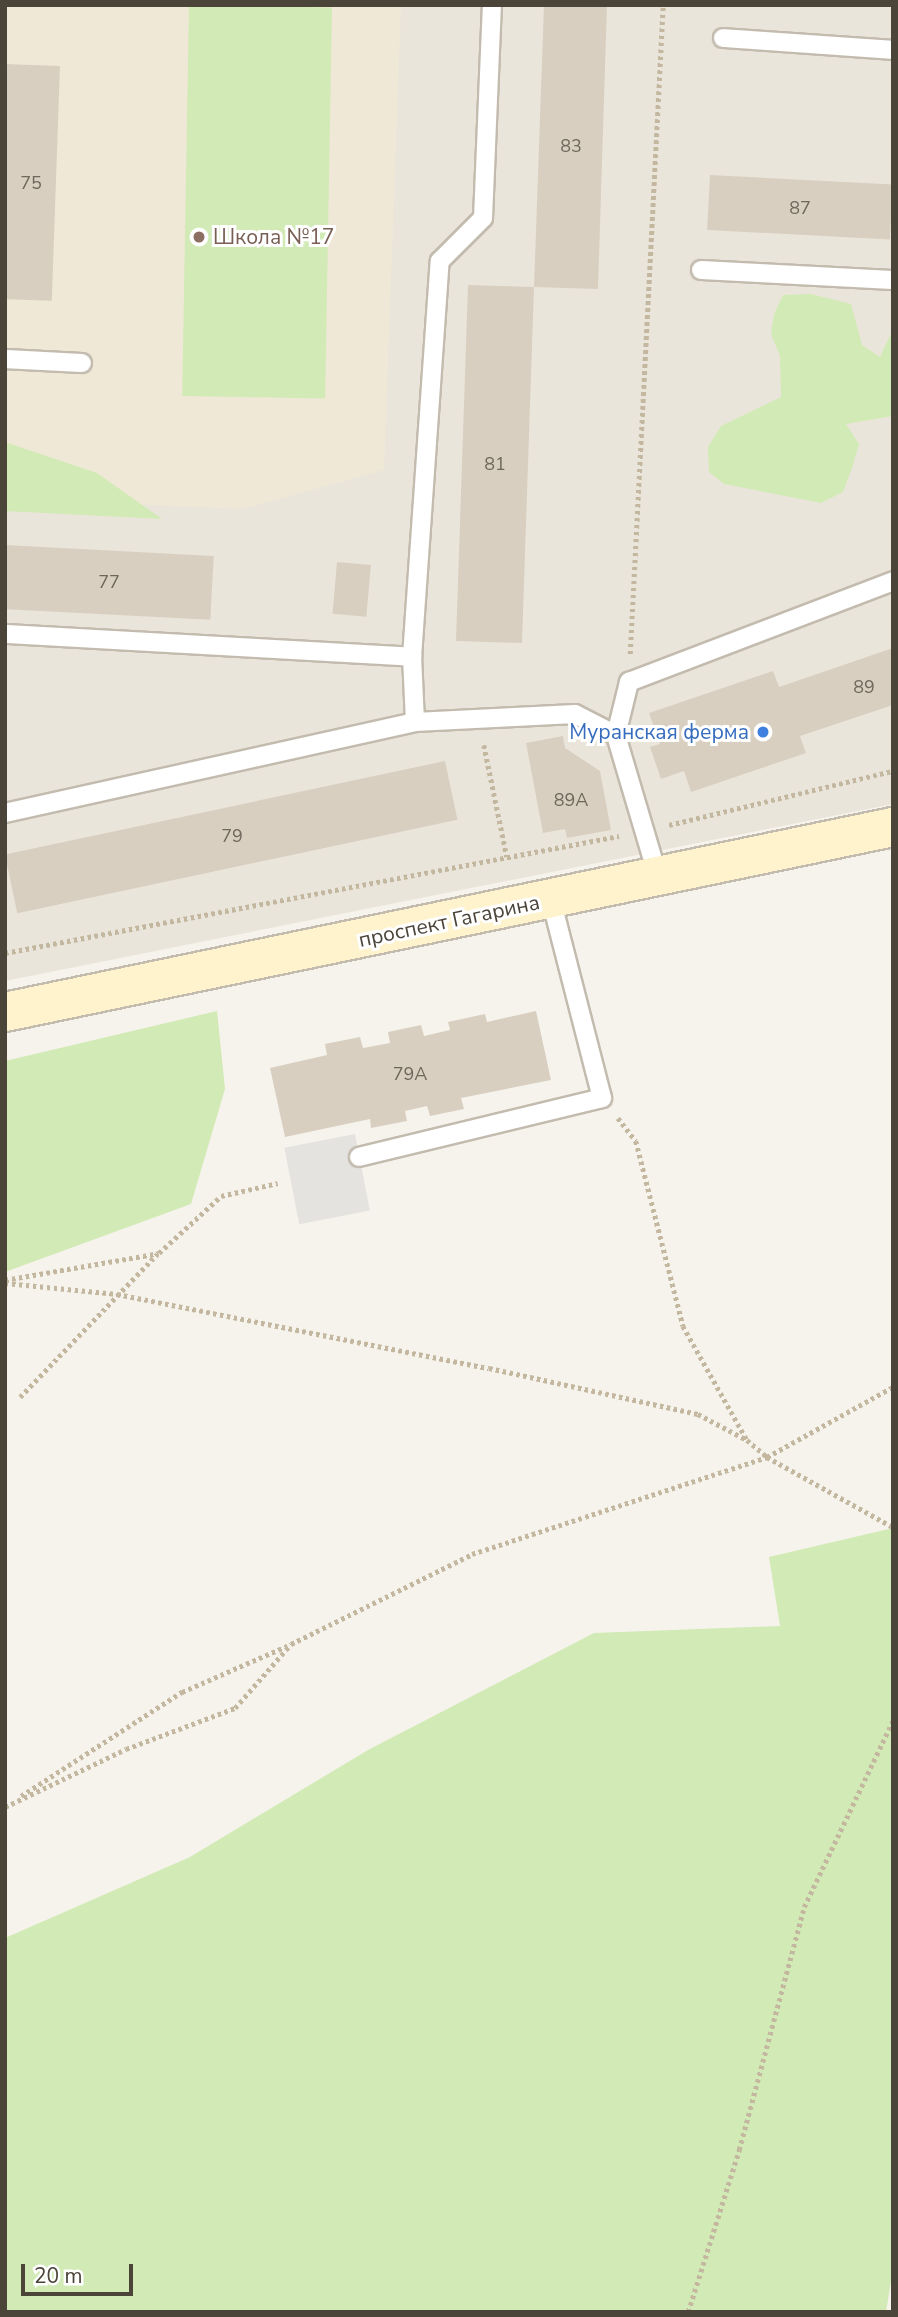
<!DOCTYPE html>
<meta charset="utf-8">
<style>
body{margin:0}
#map{position:relative;width:898px;height:2317px;overflow:hidden;background:#f6f3ec;font-family:"Nunito Sans",sans-serif}
div>[style]{position:absolute}
.residential>*{inset:0;background:#eae5da}
.education>*{inset:0;background:#efe8d6}
.green>*{inset:0;background:#d2eab5;transform-origin:0 0}
.parking>*{inset:0;background:#e5e3e0;transform-origin:0 0}
.building>*{inset:0;background:#d8cfc1;transform-origin:0 0}
.path>*{height:4.5px;margin-top:-2.25px;transform-origin:0;background:repeating-linear-gradient(90deg,#c4b79f 0 3.5px,transparent 0 7px)}
.roads{filter:drop-shadow(2px 0 #c2bbae) drop-shadow(-2px 0 #c2bbae) drop-shadow(0 2px #c2bbae) drop-shadow(0 -2px #c2bbae)}
.lane>*{height:18px;margin:-9px;padding:0 9px;transform-origin:9px;border-radius:9px;background:#fff}
.secondary>*{height:38px;margin:-19px;padding:0 19px;transform-origin:19px;border-radius:19px;background:#fff3cd}
.dots>*{width:19px;height:19px;translate:-50% -50%;box-sizing:border-box;border:4px solid #fff;border-radius:50%}
span{translate:-50% -50%;white-space:nowrap;text-align:center;line-height:1.15;-webkit-text-stroke:6px #fff;paint-order:stroke}
.number-label{font-size:18px;color:#6e675b}
.number-label span{-webkit-text-stroke-width:0}
.education-label{font-size:21px;color:#785e54}
.left{translate:0 -50%;text-align:left}
.shop-label{font-size:21px;color:#366cbe}
.right{translate:-100% -50%;text-align:right}
.street-label{font-size:21px;color:#4b4439}
.frame{position:absolute;inset:0;border:7px solid #4b4439;pointer-events:none}
.scale{position:absolute;left:21px;top:2264px;width:112px;height:32px;box-sizing:border-box;border:4px solid #4b4439;border-top:0;padding-left:9px;font-size:21px;line-height:24px;white-space:nowrap;color:#4b4439;-webkit-text-stroke:5px #fff;paint-order:stroke}
</style>
<div id="map">
<div class="residential">
<div style="clip-path:polygon(5px 5px,893px 5px,893px 804px,5px 981px)"></div>
</div>
<div class="education">
<div style="clip-path:polygon(5px 5px,401px 5px,384px 470px,242px 509px,5px 498px)"></div>
</div>
<div class="green">
<div style="left:189px;top:5px;width:143px;height:391px;rotate:1deg"></div>
<div style="clip-path:polygon(811px 294px,851px 304px,862px 345px,880px 357px,893px 329px,893px 416px,846px 424px,859px 444px,852px 468px,843px 492px,821px 503px,724px 484px,709px 472px,708px 447px,721px 426px,781px 397px,780px 356px,771px 334px,774px 314px,783px 295px)"></div>
<div style="clip-path:polygon(5px 442px,97px 473px,162px 519px,5px 511px)"></div>
<div style="clip-path:polygon(217px 1011px,225px 1089px,191px 1204px,5px 1272px,5px 1061px)"></div>
<div style="clip-path:polygon(893px 1528px,893px 2269px,886px 2312px,5px 2312px,5px 1938px,190px 1857px,368px 1750px,594px 1633px,780px 1626px,769px 1557px)"></div>
</div>
<div class="parking">
<div style="left:355px;top:1134px;width:78px;height:72px;rotate:79deg"></div>
</div>
<div class="building">
<div style="clip-path:polygon(544px 5px,607px 5px,598px 289px,534px 287px,522px 643px,456px 641px,468px 285px,534px 287px)"></div>
<div style="left:5px;top:64px;width:55px;height:235px;rotate:2deg"></div>
<div style="left:710px;top:175px;width:183px;height:55px;rotate:3deg"></div>
<div style="left:5px;top:545px;width:209px;height:64px;rotate:3deg"></div>
<div style="left:337px;top:562px;width:34px;height:52px;rotate:5deg"></div>
<div style="clip-path:polygon(893px 648px,893px 705px,800px 736px,806px 753px,691px 792px,684px 771px,661px 779px,650px 747px,660px 744px,649px 713px,773px 671px,779px 687px)"></div>
<div style="clip-path:polygon(563px 736px,565px 748px,600px 771px,611px 830px,567px 838px,565px 829px,543px 833px,526px 743px)"></div>
<div style="left:445px;top:761px;width:60px;height:450px;rotate:78deg"></div>
<div style="clip-path:polygon(536px 1011px,551px 1080px,461px 1098px,464px 1109px,430px 1116px,427px 1106px,405px 1111px,407px 1121px,371px 1128px,370px 1119px,285px 1137px,270px 1068px,327px 1055px,325px 1044px,360px 1037px,363px 1048px,390px 1043px,388px 1032px,421px 1025px,424px 1036px,450px 1030px,448px 1022px,485px 1014px,487px 1022px)"></div>
</div>
<div class="path">
<div style="left:630px;top:654px;width:650px;rotate:-87.09deg"></div>
<div style="left:484px;top:745px;width:114px;rotate:78.4deg"></div>
<div style="left:669px;top:825px;width:230px;rotate:-13.6deg"></div>
<div style="left:5px;top:953px;width:625px;rotate:-10.79deg"></div>
<div style="left:618px;top:1118px;width:29px;rotate:52deg"></div>
<div style="left:636px;top:1141px;width:191px;rotate:75.7deg"></div>
<div style="left:683px;top:1326px;width:131px;rotate:60.7deg"></div>
<div style="left:747px;top:1440px;width:26px;rotate:40deg"></div>
<div style="left:767px;top:1457px;width:144px;rotate:29.1deg"></div>
<div style="left:5px;top:1280px;width:156px;rotate:-9.9deg"></div>
<div style="left:159px;top:1253px;width:84px;rotate:-42.6deg"></div>
<div style="left:221px;top:1196px;width:58px;rotate:-12.8deg"></div>
<div style="left:5px;top:1283px;width:113px;rotate:5.6deg"></div>
<div style="left:117px;top:1294px;width:379px;rotate:11.3deg"></div>
<div style="left:489px;top:1368px;width:214px;rotate:12.4deg"></div>
<div style="left:698px;top:1414px;width:55px;rotate:28deg"></div>
<div style="left:20px;top:1397px;width:198px;rotate:-46.2deg"></div>
<div style="left:21px;top:1796px;width:192px;rotate:-32.9deg"></div>
<div style="left:182px;top:1692px;width:115px;rotate:-23.7deg"></div>
<div style="left:5px;top:1807px;width:134px;rotate:-25.6deg"></div>
<div style="left:126px;top:1749px;width:116px;rotate:-20.6deg"></div>
<div style="left:235px;top:1708px;width:85px;rotate:-48.8deg"></div>
<div style="left:291px;top:1644px;width:202px;rotate:-26.4deg"></div>
<div style="left:472px;top:1554px;width:311px;rotate:-18.2deg"></div>
<div style="left:767px;top:1457px;width:144px;rotate:-29.1deg"></div>
<div style="left:688px;top:2312px;width:170px;rotate:-72.5deg"></div>
<div style="left:739px;top:2150px;width:252px;rotate:-75deg"></div>
<div style="left:804px;top:1907px;width:207px;rotate:-64.5deg"></div>
</div>
<div class="roads">
<div class="lane">
<div style="left:723px;top:38px;width:170px;rotate:4deg"></div>
<div style="left:701px;top:270px;width:192px;rotate:3deg"></div>
<div style="left:5px;top:359px;width:77px;rotate:3deg"></div>
<div style="left:5px;top:634px;width:408px;rotate:3.2deg"></div>
<div style="left:415px;top:722px;width:65px;rotate:-92.6deg"></div>
<div style="left:412px;top:657px;width:397px;rotate:-86deg"></div>
<div style="left:440px;top:261px;width:61px;rotate:-45deg"></div>
<div style="left:483px;top:218px;width:213px;rotate:-87.6deg"></div>
<div style="left:5px;top:813px;width:420px;rotate:-12.5deg"></div>
<div style="left:415px;top:722px;width:160px;rotate:-2.9deg"></div>
<div style="left:575px;top:714px;width:46px;rotate:27.1deg"></div>
<div style="left:658px;top:877px;width:148px;rotate:-106.5deg"></div>
<div style="left:616px;top:735px;width:55px;rotate:-76.2deg"></div>
<div style="left:629px;top:682px;width:283px;rotate:-20.9deg"></div>
<div style="left:359px;top:1157px;width:250px;rotate:-13.6deg"></div>
<div style="left:602px;top:1098px;width:204px;rotate:-104.4deg"></div>
</div>
<div class="secondary">
<div style="left:5px;top:1012px;width:907px;rotate:-11.77deg"></div>
</div>
</div>
<div class="dots">
<div style="left:199px;top:237px;background:#8d6e63"></div>
<div style="left:763px;top:732px;background:#3f7fe0"></div>
</div>
<div class="number-label">
<span style="left:571px;top:146px">83</span>
<span style="left:31px;top:183px">75</span>
<span style="left:800px;top:208px">87</span>
<span style="left:495px;top:464px">81</span>
<span style="left:109px;top:582px">77</span>
<span style="left:864px;top:687px">89</span>
<span style="left:571px;top:800px">89А</span>
<span style="left:232px;top:836px">79</span>
<span style="left:410px;top:1074px">79А</span>
</div>
<div class="education-label">
<span class="left" style="left:213px;top:237px">Школа №17</span>
</div>
<div class="shop-label">
<span class="right" style="left:749px;top:732px">Муранская ферма</span>
</div>
<div class="street-label">
<span style="left:449px;top:921px;rotate:-12deg">проспект Гагарина</span>
</div>
<div class="frame"></div>
<div class="scale">20 m</div>
</div>
